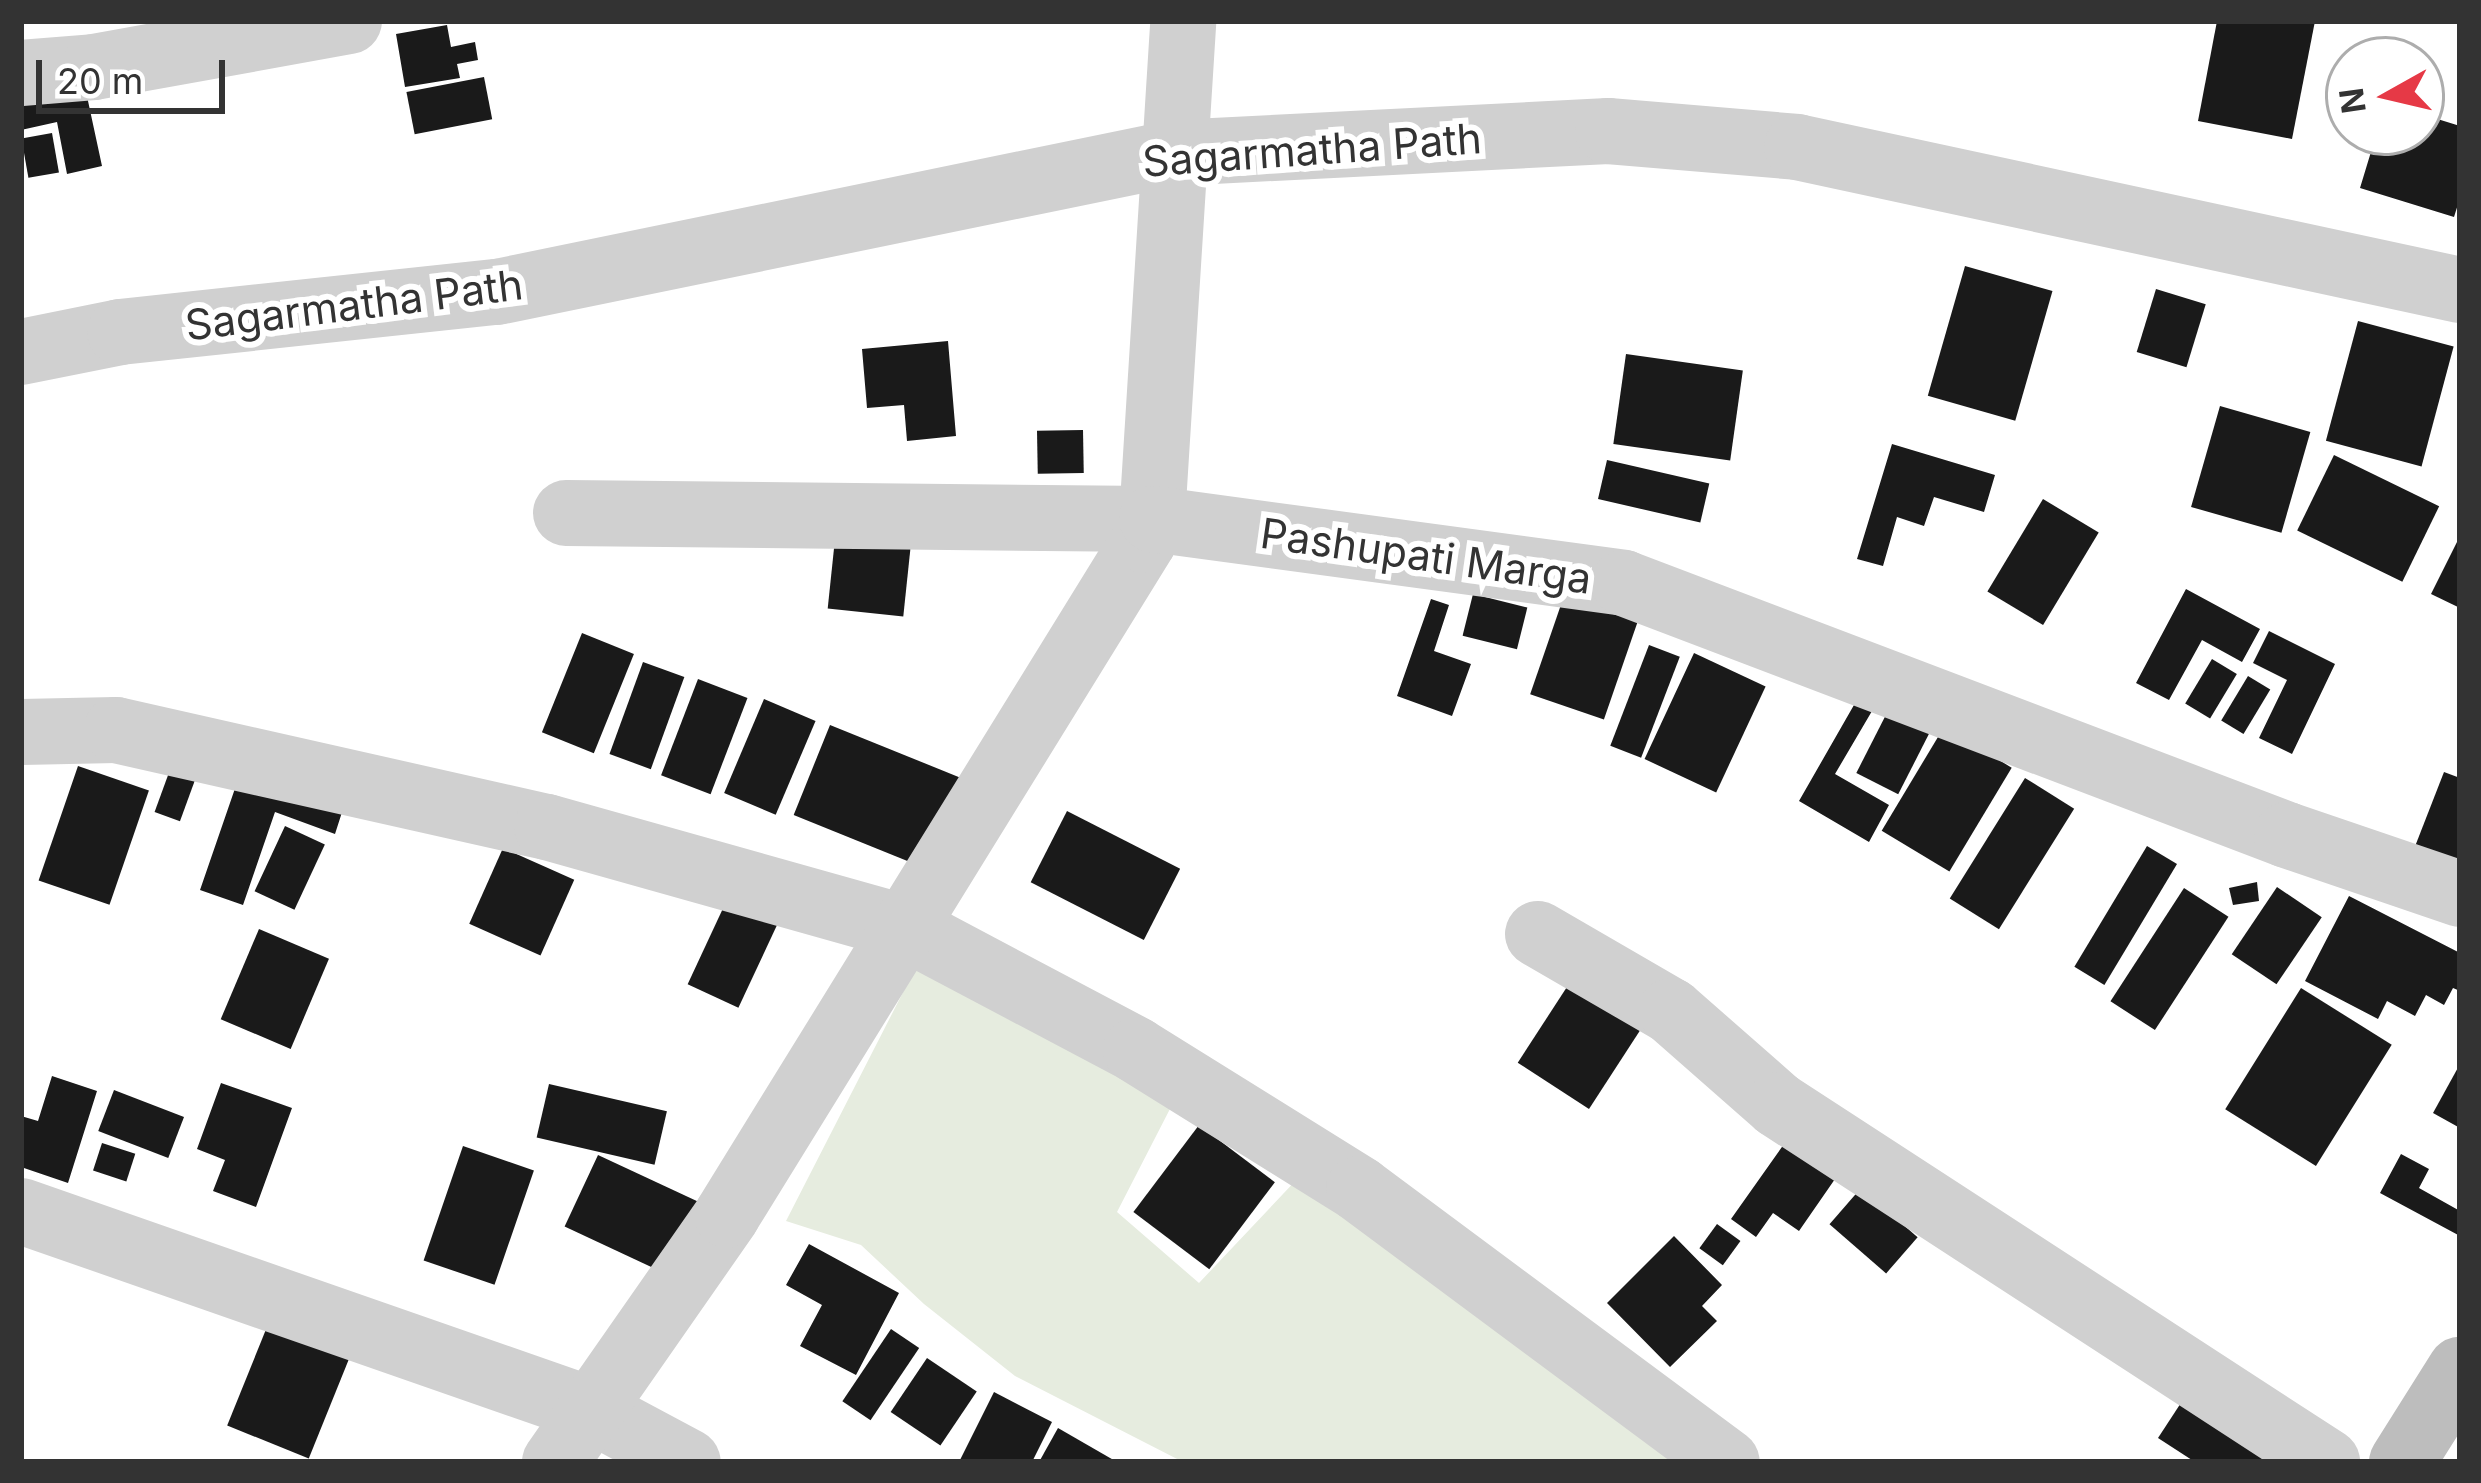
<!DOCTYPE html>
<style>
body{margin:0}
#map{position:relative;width:2481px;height:1483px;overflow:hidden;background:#fff;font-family:Inter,sans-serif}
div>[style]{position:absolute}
.green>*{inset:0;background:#e6ecdf}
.building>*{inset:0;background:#1a1a1a;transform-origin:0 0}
.street>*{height:66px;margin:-33px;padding:0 33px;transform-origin:33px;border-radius:33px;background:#d0d0d0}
.secondary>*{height:66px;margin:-33px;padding:0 33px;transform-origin:33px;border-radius:33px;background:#bdbdbd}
span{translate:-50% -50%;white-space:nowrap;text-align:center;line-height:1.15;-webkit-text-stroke:12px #fff;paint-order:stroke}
.street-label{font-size:42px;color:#333}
.frame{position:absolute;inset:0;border:24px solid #333;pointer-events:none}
.north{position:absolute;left:2325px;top:36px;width:120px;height:120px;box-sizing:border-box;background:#fff;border:3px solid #adadad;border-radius:50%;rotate:262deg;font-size:33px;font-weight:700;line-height:48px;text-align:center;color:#333}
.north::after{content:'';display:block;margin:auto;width:42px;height:54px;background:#e63946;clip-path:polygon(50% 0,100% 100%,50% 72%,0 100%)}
.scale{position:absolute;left:36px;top:60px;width:189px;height:54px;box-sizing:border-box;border:6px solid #333;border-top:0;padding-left:15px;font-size:36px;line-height:42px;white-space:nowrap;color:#333;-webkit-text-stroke:9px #fff;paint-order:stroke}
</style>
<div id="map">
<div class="green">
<div style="clip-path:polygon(918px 963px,1172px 1105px,1117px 1212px,1199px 1283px,1300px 1176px,1682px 1462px,1183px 1462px,1015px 1376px,924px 1304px,861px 1245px,786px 1221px)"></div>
</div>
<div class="building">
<div style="clip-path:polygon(2217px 21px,2315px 21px,2292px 139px,2198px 121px)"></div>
<div style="clip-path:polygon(447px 25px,451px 47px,475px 42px,478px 60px,457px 64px,460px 78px,405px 87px,396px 34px)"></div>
<div style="left:484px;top:77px;width:43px;height:79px;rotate:79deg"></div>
<div style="clip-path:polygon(2421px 81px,2436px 84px,2431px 114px,2421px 112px)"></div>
<div style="clip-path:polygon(85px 87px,102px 166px,67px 174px,57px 122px,21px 130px,21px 101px)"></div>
<div style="clip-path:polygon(2431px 117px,2460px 126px,2460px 198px,2454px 217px,2360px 188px,2377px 132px,2426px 134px)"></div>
<div style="left:52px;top:133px;width:40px;height:31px;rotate:80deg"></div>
<div style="left:1965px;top:266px;width:91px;height:135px;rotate:16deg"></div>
<div style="left:2156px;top:289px;width:52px;height:66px;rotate:17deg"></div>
<div style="left:2358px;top:321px;width:99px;height:124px;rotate:15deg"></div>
<div style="clip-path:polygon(948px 341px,956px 436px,907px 441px,904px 405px,867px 408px,862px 349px)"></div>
<div style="left:1626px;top:354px;width:118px;height:91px;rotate:8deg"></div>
<div style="left:2220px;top:406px;width:94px;height:105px;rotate:16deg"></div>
<div style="left:1083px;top:430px;width:43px;height:46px;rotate:89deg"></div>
<div style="clip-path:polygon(1892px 444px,1995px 475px,1984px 512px,1934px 497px,1924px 526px,1897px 517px,1883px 566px,1857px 559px)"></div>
<div style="left:2334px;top:455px;width:117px;height:84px;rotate:26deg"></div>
<div style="left:1607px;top:460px;width:105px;height:40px;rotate:13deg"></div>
<div style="left:2043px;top:499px;width:65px;height:108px;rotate:31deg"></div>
<div style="left:837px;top:520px;width:76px;height:89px;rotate:6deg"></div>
<div style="clip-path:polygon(2460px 536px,2460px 608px,2431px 594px)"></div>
<div style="clip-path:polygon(2186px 589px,2260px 629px,2242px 662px,2202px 640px,2169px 700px,2136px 683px)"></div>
<div style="left:1565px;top:593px;width:78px;height:107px;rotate:19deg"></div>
<div style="left:1473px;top:594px;width:56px;height:43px;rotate:14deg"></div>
<div style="clip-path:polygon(1431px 599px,1449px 605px,1434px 651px,1471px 664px,1452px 716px,1397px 696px)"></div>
<div style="clip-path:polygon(2269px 631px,2335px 664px,2292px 754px,2259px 738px,2287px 680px,2253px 663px)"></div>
<div style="left:582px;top:633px;width:56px;height:107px;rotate:22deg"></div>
<div style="left:1649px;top:645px;width:33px;height:108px;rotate:21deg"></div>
<div style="left:1694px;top:653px;width:79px;height:117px;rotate:25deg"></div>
<div style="left:2212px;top:659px;width:29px;height:52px;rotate:31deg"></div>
<div style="left:643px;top:662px;width:44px;height:98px;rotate:20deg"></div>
<div style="left:2248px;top:676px;width:26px;height:52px;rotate:31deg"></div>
<div style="left:698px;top:679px;width:53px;height:103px;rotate:21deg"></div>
<div style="clip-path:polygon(1866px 684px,1882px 694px,1835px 774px,1889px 805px,1869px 842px,1799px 801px)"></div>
<div style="left:764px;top:699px;width:56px;height:102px;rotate:23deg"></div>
<div style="left:1894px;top:699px;width:47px;height:83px;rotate:27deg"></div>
<div style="left:830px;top:725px;width:152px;height:97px;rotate:22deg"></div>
<div style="left:1944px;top:727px;width:79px;height:121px;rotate:31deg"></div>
<div style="left:78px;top:766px;width:75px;height:121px;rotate:19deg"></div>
<div style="left:171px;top:767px;width:27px;height:48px;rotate:20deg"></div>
<div style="clip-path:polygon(241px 771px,344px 806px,335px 834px,275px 812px,243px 905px,200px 890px)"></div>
<div style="clip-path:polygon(2444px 772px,2460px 778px,2460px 867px,2414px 849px)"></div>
<div style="left:2025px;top:778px;width:58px;height:142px;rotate:32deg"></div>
<div style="left:1067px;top:811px;width:127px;height:80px;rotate:27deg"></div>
<div style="left:285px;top:826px;width:44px;height:72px;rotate:25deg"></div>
<div style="left:2147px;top:846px;width:35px;height:141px;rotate:31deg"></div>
<div style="left:503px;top:848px;width:78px;height:83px;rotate:24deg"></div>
<div style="clip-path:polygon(2257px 882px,2259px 901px,2233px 905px,2229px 888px)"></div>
<div style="left:2277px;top:887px;width:54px;height:81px;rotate:34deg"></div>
<div style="left:2184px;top:888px;width:53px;height:135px;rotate:33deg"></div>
<div style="left:732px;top:889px;width:56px;height:105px;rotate:25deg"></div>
<div style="clip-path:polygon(2349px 896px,2460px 953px,2460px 991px,2453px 988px,2444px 1005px,2426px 995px,2415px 1016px,2387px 1001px,2378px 1019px,2305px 981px)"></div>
<div style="left:259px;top:929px;width:76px;height:98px;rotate:23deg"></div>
<div style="left:1576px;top:973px;width:85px;height:107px;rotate:33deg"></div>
<div style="left:2301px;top:988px;width:107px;height:143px;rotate:32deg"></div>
<div style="clip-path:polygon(2460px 1064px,2460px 1128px,2433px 1113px)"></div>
<div style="clip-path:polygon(52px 1076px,97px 1091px,68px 1183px,21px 1167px,21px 1116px,38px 1121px)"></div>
<div style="clip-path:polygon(221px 1083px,292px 1108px,256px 1207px,213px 1191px,225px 1160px,197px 1149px)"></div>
<div style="left:549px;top:1084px;width:121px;height:55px;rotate:13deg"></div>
<div style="left:114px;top:1090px;width:75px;height:44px;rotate:21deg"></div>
<div style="left:1199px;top:1125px;width:95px;height:109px;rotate:37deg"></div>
<div style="clip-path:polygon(1794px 1130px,1844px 1166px,1799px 1231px,1773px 1213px,1756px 1237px,1731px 1219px)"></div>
<div style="left:102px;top:1143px;width:35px;height:29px;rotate:18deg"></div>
<div style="left:463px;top:1146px;width:75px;height:121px;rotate:19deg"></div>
<div style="clip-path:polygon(2401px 1154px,2429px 1169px,2419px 1188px,2460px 1211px,2460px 1236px,2380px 1193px)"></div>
<div style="left:598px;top:1155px;width:122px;height:79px;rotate:25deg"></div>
<div style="left:1861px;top:1188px;width:75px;height:48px;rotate:41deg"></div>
<div style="left:1717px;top:1224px;width:29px;height:30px;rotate:36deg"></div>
<div style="clip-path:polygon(1674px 1236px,1722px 1285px,1702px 1306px,1717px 1321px,1670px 1367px,1607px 1303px)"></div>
<div style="clip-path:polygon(809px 1244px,899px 1293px,856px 1375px,800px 1346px,822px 1305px,786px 1285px)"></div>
<div style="left:271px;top:1317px;width:88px;height:117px;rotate:22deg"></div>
<div style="left:891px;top:1329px;width:34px;height:87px;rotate:34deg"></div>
<div style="left:927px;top:1358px;width:60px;height:65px;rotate:34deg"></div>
<div style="clip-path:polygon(2192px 1386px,2279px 1462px,2195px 1462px,2158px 1438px)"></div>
<div style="clip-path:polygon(994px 1392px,1052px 1422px,1032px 1462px,959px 1462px)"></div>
<div style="clip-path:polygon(1058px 1428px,1117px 1462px,1039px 1462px)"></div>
</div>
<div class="street">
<div style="left:21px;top:73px;width:73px;rotate:-4.7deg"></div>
<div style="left:94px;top:67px;width:259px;rotate:-10.2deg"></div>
<div style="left:21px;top:352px;width:101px;rotate:-11.4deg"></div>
<div style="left:120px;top:332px;width:379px;rotate:-6.1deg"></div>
<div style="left:497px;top:292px;width:691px;rotate:-11.6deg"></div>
<div style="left:1174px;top:153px;width:435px;rotate:-2.9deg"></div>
<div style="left:1608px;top:131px;width:190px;rotate:4.8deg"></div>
<div style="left:1797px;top:147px;width:678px;rotate:12.17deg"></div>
<div style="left:566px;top:513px;width:586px;rotate:0.59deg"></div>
<div style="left:1152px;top:519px;width:499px;rotate:-86.4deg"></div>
<div style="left:21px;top:732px;width:95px;rotate:-1.2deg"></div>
<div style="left:116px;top:730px;width:442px;rotate:12.7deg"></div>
<div style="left:547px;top:827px;width:373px;rotate:15.7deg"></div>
<div style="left:906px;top:928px;width:260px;rotate:27.9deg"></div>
<div style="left:1136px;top:1050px;width:263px;rotate:31.9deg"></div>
<div style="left:1359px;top:1189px;width:458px;rotate:36.6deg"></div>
<div style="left:1538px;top:934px;width:154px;rotate:30.1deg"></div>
<div style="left:1671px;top:1011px;width:142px;rotate:41.3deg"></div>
<div style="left:1778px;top:1105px;width:655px;rotate:33.03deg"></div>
<div style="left:21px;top:1211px;width:602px;rotate:19.22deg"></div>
<div style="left:589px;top:1409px;width:112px;rotate:28.2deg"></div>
<div style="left:555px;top:1462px;width:301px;rotate:-55.1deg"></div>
<div style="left:727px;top:1215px;width:793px;rotate:-58.29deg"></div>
<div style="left:1144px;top:540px;width:22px;rotate:-69deg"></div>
<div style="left:1152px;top:519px;width:476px;rotate:7.7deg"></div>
<div style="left:1624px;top:583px;width:709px;rotate:20.81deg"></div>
<div style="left:2287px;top:835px;width:183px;rotate:18.8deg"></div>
</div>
<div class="secondary">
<div style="left:2402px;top:1462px;width:109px;rotate:-57.8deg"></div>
</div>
<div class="street-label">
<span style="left:1312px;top:150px;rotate:-4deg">Sagarmatha Path</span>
<span style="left:354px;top:305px;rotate:-7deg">Sagarmatha Path</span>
<span style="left:1426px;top:556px;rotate:8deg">Pashupati Marga</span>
</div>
<div class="frame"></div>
<div class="north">N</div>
<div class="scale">20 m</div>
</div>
